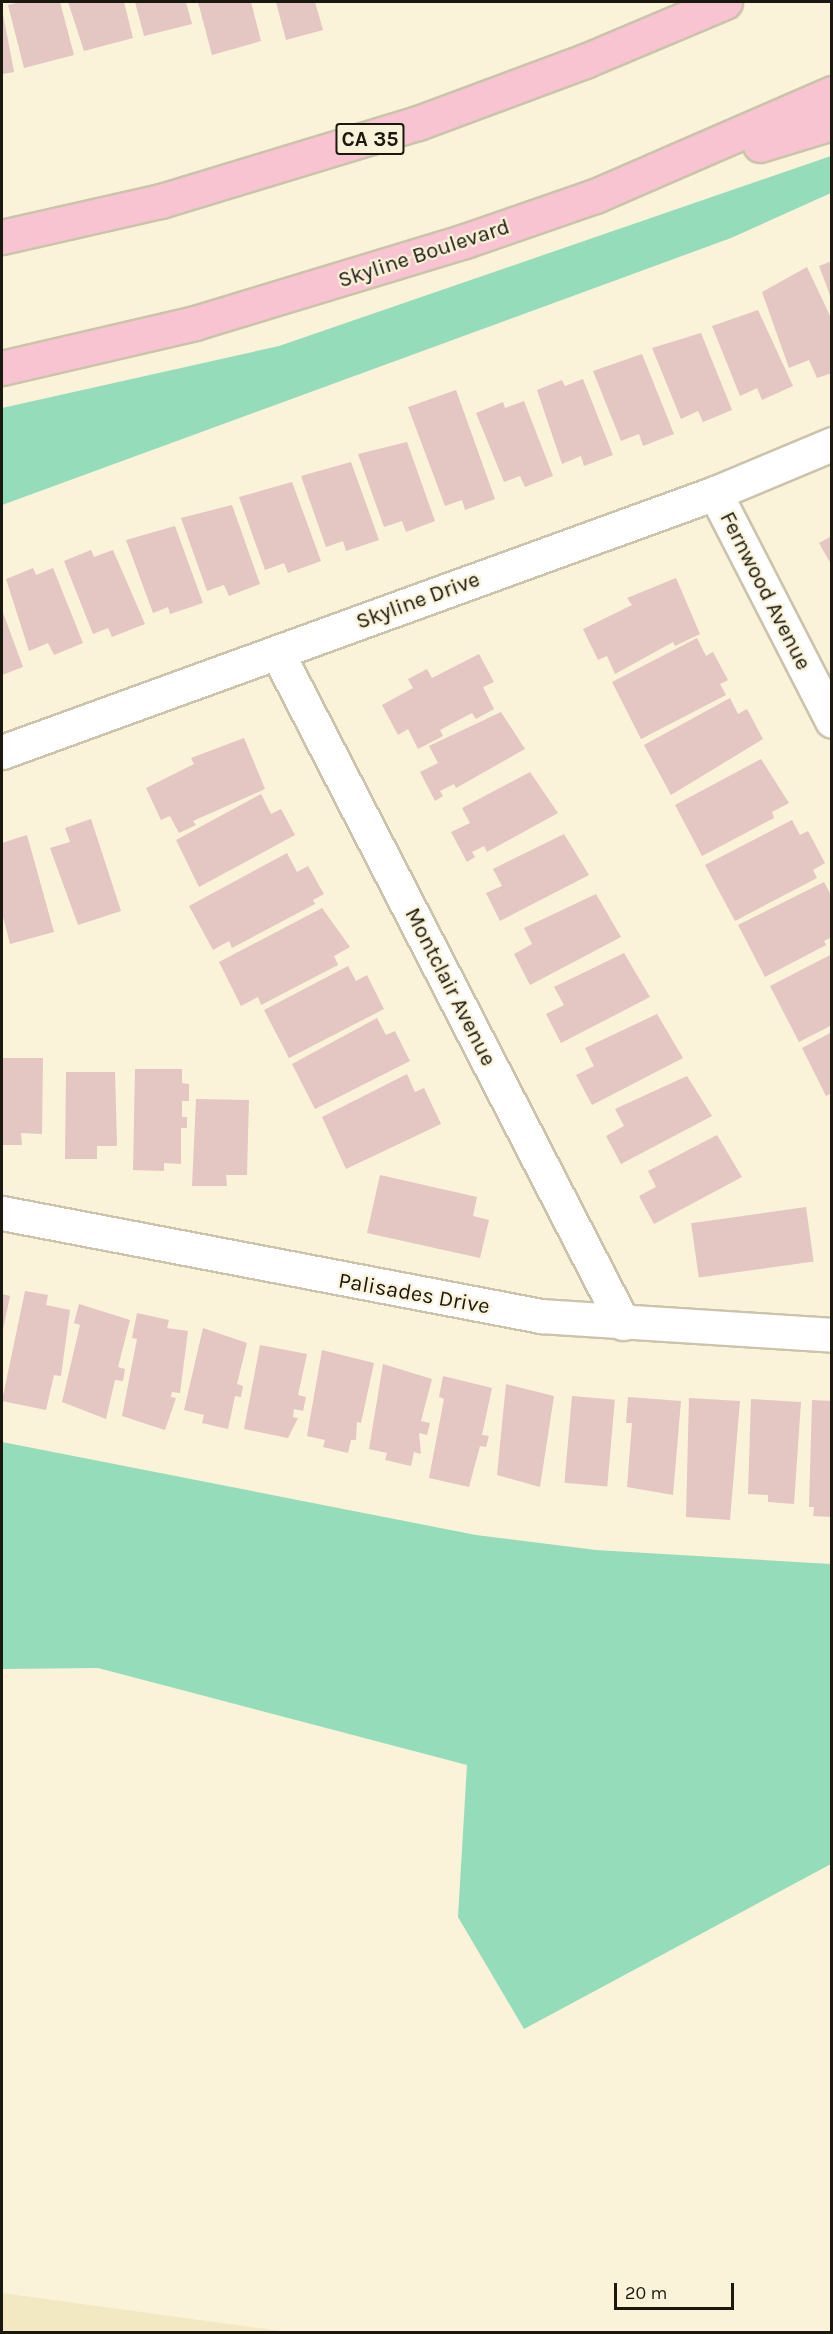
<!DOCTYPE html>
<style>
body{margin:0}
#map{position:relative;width:833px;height:2334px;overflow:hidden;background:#faf2d9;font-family:Karla,sans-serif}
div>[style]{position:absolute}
.green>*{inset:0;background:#95dcba}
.sand>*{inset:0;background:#f2e9c3}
.building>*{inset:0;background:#e4c6c2;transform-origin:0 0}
.roads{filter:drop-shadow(2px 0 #cbc3ab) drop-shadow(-2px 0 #cbc3ab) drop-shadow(0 2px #cbc3ab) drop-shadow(0 -2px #cbc3ab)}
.minor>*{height:33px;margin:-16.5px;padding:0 16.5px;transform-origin:16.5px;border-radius:16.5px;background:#fff}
.primary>*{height:33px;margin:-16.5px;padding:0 16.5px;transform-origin:16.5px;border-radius:16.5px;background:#f8c4d1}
span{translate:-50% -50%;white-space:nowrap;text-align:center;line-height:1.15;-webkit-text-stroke:4.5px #faf2d9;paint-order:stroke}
.shield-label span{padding:2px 4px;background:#faf2d9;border:2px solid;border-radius:4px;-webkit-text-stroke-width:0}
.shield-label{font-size:21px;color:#1a180f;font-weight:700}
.street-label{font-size:22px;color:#1a180f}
.frame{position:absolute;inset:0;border:3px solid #1a180f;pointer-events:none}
.scale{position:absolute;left:614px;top:2283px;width:120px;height:27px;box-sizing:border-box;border:3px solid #1a180f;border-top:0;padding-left:8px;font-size:18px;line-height:21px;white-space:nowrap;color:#1a180f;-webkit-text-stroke:4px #faf2d9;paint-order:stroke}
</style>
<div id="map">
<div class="green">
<div style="clip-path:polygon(831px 156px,831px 193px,731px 238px,2px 505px,2px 408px,279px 346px)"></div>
<div style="clip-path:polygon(2px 1442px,476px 1535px,596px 1550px,831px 1564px,831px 1864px,524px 2029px,458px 1917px,467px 1765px,98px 1668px,2px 1669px)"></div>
</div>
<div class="sand">
<div style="clip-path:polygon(2px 2293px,288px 2332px,2px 2332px)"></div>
</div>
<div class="building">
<div style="clip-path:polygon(21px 2px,60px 2px,74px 55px,24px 68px,8px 5px)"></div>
<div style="clip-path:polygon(68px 2px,124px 2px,133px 38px,84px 51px)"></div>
<div style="clip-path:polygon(135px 2px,186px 2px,192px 24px,144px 36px)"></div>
<div style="clip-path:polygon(198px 2px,251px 2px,261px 41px,212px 55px)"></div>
<div style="clip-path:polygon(276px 2px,315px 2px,323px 30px,286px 40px)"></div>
<div style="clip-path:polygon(3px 14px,14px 72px,2px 74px,2px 15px)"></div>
<div style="clip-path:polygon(832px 261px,832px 298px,831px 298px,819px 266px)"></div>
<div style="clip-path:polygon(807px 267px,832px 320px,832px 373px,817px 378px,809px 360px,789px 368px,762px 292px)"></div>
<div style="clip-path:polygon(758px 310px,793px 386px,762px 400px,757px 388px,740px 396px,712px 326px)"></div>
<div style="clip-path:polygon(701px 333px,732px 410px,703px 422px,698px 411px,681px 419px,652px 348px)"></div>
<div style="clip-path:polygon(642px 354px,674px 434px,643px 446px,639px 434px,621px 441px,593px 371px)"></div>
<div style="clip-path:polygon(583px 379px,613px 455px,584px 466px,581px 456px,562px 464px,537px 390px,562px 380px,565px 386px)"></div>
<div style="clip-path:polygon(456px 390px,495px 499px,465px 510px,462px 500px,445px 506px,408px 407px)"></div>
<div style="clip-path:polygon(524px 401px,553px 476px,525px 487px,520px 476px,504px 482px,476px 413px,503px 402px,505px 408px)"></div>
<div style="clip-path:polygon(407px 442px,435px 521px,406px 532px,402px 521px,384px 527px,358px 454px)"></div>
<div style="clip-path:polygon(351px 462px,379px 540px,346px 551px,343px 541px,326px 547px,301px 476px)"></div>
<div style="clip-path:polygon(292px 482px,321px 561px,288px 573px,284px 563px,265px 570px,239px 497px)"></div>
<div style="clip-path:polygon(232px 505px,260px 584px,229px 596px,224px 585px,207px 591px,181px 518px)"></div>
<div style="clip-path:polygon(175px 526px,203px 603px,170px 614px,168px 607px,153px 613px,126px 540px)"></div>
<div style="clip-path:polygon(832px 536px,832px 566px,819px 543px)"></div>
<div style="clip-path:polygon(91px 550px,94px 557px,113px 550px,145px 624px,112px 637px,108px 628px,93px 634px,64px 561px)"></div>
<div style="clip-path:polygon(33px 568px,36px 575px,53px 568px,83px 643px,54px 655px,48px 643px,29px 651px,6px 579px)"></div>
<div style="clip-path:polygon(676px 578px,700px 634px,675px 646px,673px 642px,615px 674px,607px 656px,598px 660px,583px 629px,632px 605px,627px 598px)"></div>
<div style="clip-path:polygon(2px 610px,23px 667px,2px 675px)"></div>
<div style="clip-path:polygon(697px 638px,706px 656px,713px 652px,728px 680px,720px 684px,726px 695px,641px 739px,612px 682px)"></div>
<div style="clip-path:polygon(479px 654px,494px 682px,483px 687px,494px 709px,476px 719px,472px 713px,440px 730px,443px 736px,418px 749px,408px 729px,398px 735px,382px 705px,413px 688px,408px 679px,427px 669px,432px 678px)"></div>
<div style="clip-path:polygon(730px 698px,738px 714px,747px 709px,763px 739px,671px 795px,644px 745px)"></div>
<div style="clip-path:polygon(501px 712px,525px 749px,456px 788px,454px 784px,440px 791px,443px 796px,435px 801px,420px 772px,438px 763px,429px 746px)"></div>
<div style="clip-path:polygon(244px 738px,265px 789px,193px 821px,196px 825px,179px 833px,170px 816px,161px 820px,146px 788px,194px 764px,191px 758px)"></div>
<div style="clip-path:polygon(761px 759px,789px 803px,772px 812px,774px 818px,702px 856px,675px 805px)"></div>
<div style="clip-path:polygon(530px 772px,558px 813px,487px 852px,484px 846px,472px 852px,475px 857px,467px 862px,451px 832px,470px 823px,462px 808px)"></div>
<div style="clip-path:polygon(261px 794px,271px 814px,281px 809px,295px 835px,199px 887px,176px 840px)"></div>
<div style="clip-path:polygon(91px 819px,121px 911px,78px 925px,50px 848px,70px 842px,65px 828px)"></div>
<div style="clip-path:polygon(792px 820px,800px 835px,808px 831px,825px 863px,813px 870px,817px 878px,735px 921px,705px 865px)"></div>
<div style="clip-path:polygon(564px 834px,589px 875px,500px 921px,486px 893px,502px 886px,493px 869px)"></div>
<div style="clip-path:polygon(27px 835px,54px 932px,10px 944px,2px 913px,2px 843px)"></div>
<div style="clip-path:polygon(287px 853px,297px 872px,308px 866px,324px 894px,313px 900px,315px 904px,232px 948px,229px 941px,213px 950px,189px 906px)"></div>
<div style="clip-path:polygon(824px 882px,832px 897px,832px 937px,824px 941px,826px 945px,765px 977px,738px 925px)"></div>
<div style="clip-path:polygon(596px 894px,621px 937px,530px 985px,514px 954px,532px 944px,524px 928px)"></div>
<div style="clip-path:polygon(322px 908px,350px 947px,334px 956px,338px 965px,261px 1005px,258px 997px,241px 1006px,219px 962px)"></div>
<div style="clip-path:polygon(624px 953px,650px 997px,561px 1043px,546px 1014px,564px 1005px,554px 987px)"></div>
<div style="clip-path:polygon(832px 954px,832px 1025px,799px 1042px,770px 986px)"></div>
<div style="clip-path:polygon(348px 966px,356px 981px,367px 975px,384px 1009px,289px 1058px,264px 1010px)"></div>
<div style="clip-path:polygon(657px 1014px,683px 1058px,592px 1105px,576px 1075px,594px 1066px,585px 1048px)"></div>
<div style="clip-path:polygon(377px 1018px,386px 1035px,395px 1031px,410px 1061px,315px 1109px,292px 1064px)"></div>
<div style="clip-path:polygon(832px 1032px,832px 1093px,826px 1096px,802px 1048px)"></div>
<div style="clip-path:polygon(2px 1058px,43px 1058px,42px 1134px,21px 1133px,22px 1145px,2px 1145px)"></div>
<div style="clip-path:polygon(135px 1069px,182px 1069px,182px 1083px,189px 1084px,189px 1101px,182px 1101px,182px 1117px,187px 1117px,187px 1128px,181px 1128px,181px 1164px,164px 1163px,164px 1171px,133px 1170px)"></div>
<div style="clip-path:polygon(66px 1072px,115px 1072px,117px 1146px,97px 1146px,97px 1159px,65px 1159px)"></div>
<div style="clip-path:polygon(407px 1074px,415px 1092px,424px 1088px,441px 1124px,346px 1169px,322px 1117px)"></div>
<div style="clip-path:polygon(687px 1076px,712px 1116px,621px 1164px,606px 1136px,624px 1126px,615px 1109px)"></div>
<div style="clip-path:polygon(196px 1099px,249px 1100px,247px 1175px,226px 1175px,227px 1186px,192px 1186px)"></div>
<div style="clip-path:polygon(717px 1135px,742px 1177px,654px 1224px,639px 1196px,656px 1187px,648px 1171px)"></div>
<div style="clip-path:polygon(380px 1175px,477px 1197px,473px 1216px,489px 1220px,480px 1258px,367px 1233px)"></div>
<div style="left:806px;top:1207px;width:55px;height:116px;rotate:82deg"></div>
<div style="clip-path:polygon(25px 1291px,48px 1295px,46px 1305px,70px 1310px,61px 1376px,54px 1375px,46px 1410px,2px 1401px)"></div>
<div style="clip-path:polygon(2px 1294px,10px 1296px,3px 1330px,2px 1330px)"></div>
<div style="clip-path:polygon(79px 1304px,130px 1320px,118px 1367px,125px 1369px,123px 1381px,115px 1380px,106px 1419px,62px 1402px,80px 1325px,74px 1323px)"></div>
<div style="clip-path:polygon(137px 1313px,169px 1320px,167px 1328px,188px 1331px,180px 1393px,172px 1392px,171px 1397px,176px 1398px,165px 1430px,122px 1416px,137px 1339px,132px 1338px)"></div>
<div style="clip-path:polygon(203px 1328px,247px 1343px,237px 1384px,243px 1386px,241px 1397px,235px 1396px,228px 1429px,202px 1423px,204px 1415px,184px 1410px)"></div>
<div style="clip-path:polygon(260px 1345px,307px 1354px,298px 1395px,306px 1397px,303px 1411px,294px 1409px,293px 1417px,298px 1418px,288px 1438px,244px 1429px)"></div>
<div style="clip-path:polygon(322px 1350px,374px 1363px,361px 1423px,357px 1422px,356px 1440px,351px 1440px,348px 1453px,323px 1447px,325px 1440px,307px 1436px)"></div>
<div style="clip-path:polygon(383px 1364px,432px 1379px,421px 1421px,430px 1423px,427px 1435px,419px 1433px,421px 1454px,414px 1452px,411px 1466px,385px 1460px,387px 1453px,369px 1449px)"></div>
<div style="clip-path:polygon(443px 1376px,492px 1388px,482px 1435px,489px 1436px,486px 1447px,480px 1446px,469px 1487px,429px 1478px,444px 1399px,439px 1397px)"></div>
<div style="clip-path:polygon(506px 1384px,554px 1396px,540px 1487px,497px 1475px)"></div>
<div style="left:572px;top:1396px;width:43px;height:87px;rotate:5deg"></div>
<div style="clip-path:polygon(628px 1397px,681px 1401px,673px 1495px,627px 1487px,632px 1423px,626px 1423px)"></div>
<div style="clip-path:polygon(689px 1398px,740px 1401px,730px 1520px,686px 1517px)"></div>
<div style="clip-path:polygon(751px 1399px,801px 1402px,794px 1504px,768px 1502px,768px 1495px,748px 1494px)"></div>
<div style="clip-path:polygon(812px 1400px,832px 1401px,832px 1517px,813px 1516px,814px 1507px,809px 1507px)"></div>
</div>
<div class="roads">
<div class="minor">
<div style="left:715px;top:493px;width:256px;rotate:62.8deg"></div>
<div style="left:277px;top:652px;width:755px;rotate:62.72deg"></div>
<div style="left:2px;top:752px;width:759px;rotate:-19.96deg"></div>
<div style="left:715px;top:493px;width:127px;rotate:-22.7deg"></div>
<div style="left:2px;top:1213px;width:549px;rotate:10.82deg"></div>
<div style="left:541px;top:1316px;width:292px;rotate:3.7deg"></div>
</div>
<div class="primary">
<div style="left:760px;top:145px;width:75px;rotate:-17deg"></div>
<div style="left:2px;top:237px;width:163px;rotate:-12.8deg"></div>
<div style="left:161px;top:201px;width:269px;rotate:-16.9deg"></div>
<div style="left:418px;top:123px;width:178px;rotate:-20.4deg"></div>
<div style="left:585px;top:61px;width:152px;rotate:-22.9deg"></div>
<div style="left:2px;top:368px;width:198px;rotate:-13.1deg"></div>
<div style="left:195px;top:323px;width:282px;rotate:-16.9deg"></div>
<div style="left:465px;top:241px;width:138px;rotate:-19.1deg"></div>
<div style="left:595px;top:196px;width:258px;rotate:-23.5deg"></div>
</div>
</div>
<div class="shield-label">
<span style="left:370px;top:139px">CA 35</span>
</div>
<div class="street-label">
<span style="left:424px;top:254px;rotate:-18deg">Skyline Boulevard</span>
<span style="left:765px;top:591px;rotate:63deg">Fernwood Avenue</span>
<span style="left:418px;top:601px;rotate:-20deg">Skyline Drive</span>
<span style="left:450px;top:987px;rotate:63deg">Montclair Avenue</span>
<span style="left:414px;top:1294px;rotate:10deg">Palisades Drive</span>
</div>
<div class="frame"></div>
<div class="scale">20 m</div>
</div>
